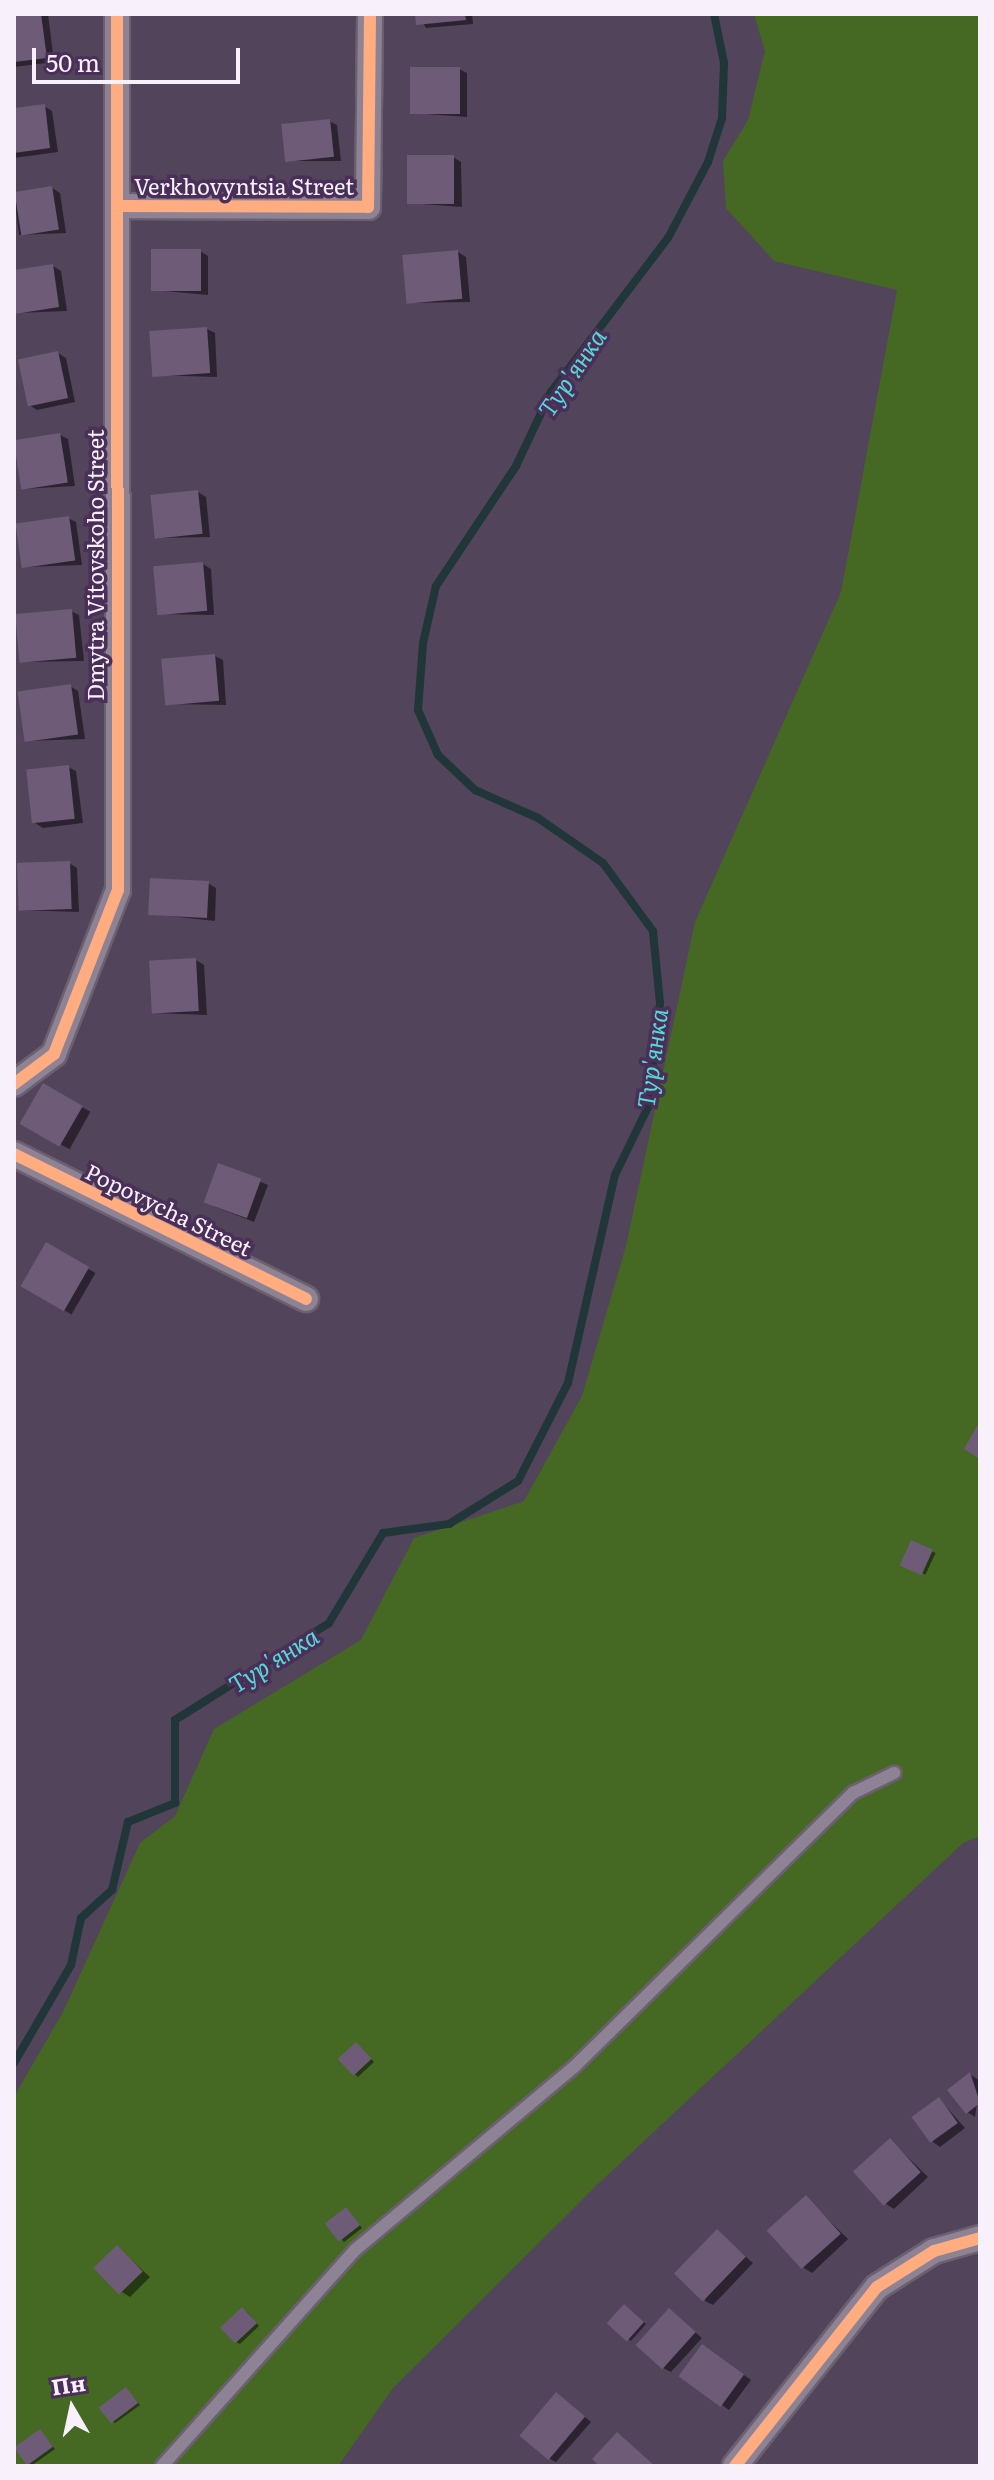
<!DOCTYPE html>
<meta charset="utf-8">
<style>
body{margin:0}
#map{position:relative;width:994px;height:2480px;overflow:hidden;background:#52445a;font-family:Literata,serif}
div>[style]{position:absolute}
.green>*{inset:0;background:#456922}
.shadow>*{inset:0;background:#0007;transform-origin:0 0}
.stream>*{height:8px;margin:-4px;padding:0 4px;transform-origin:4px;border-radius:4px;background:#203638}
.building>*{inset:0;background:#6d5b77;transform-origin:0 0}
.roads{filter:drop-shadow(2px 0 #6b6070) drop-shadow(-2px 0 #6b6070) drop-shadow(0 2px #6b6070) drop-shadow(0 -2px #6b6070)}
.lane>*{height:12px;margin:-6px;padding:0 6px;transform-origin:6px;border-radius:6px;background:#8e8395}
.street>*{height:24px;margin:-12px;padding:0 12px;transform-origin:12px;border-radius:12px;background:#8e8395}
.cycleway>*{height:12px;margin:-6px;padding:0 6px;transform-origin:6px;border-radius:6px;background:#ffac80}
span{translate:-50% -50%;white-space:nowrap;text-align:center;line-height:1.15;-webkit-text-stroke:7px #4a2f58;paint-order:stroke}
.street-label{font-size:22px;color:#f8f1fc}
.water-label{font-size:24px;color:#56dad8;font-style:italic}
.frame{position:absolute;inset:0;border:16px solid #f8f1fc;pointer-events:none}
.north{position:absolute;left:32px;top:2368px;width:80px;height:80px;-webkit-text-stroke:6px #4a2f58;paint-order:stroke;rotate:351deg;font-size:22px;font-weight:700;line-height:32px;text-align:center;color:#f8f1fc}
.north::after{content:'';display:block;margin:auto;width:28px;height:36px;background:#f8f1fc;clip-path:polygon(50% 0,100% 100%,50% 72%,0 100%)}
.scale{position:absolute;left:32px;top:48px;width:208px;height:36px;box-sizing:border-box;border:4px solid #f8f1fc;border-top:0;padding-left:10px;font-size:24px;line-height:28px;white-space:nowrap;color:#f8f1fc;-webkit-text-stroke:6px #4a2f58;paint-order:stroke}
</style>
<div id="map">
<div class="green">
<div style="clip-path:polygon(754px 14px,980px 14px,980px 1836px,963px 1843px,599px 2183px,393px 2388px,338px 2466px,14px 2466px,14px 2097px,64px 2010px,140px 1843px,175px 1816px,214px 1729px,361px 1640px,414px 1538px,524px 1501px,582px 1396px,626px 1246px,695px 922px,841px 592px,897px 290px,774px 261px,726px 208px,723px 161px,748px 120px,765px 51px)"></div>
</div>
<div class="shadow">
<div style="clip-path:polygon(14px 14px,48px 14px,54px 62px,14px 67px)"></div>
<div style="clip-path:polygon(417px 14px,472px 14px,473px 24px,426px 28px)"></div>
<div style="clip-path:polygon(459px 69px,467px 73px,467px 117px,412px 113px)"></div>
<div style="clip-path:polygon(44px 106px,52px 111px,58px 152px,14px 158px,14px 110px)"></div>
<div style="clip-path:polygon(329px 121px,337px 125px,341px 161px,286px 161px)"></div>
<div style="clip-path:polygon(453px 157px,461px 162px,462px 207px,409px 203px)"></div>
<div style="clip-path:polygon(52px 188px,60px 193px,66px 233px,19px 235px,14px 194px)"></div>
<div style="clip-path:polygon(200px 251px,208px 256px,208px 295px,153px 290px)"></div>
<div style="clip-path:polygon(458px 252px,466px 257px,470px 302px,408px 303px)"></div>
<div style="clip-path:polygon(53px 266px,61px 271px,67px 311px,16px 313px,14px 272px)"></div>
<div style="clip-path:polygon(207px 329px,215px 333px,217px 377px,154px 375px)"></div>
<div style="clip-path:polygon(58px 353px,66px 358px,75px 402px,37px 410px,29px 405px)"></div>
<div style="clip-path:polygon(60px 435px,68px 439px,75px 486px,22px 489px)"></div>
<div style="clip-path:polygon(198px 492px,206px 497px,210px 537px,157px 538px)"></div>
<div style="clip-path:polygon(68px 518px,76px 522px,82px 565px,23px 567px)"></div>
<div style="clip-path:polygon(203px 564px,211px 569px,214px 615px,158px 614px)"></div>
<div style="clip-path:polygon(71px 611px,79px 615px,84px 661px,21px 662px)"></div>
<div style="clip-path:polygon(215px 656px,223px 660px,226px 705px,166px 704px)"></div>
<div style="clip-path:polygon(70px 686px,78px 691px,85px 739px,26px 741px)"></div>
<div style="clip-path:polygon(68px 767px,76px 771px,83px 823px,43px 828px,35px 823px)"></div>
<div style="clip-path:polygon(69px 863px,77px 868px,79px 912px,20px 910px)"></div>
<div style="clip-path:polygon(208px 883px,216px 888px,215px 921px,151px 914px)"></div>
<div style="clip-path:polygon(196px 960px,204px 965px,207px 1015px,154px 1013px)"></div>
<div style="left:44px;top:1086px;width:53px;height:43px;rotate:29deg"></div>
<div style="clip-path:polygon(219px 1165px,268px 1185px,254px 1222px,213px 1206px)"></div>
<div style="left:47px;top:1245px;width:56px;height:48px;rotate:30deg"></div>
<div style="left:912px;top:1542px;width:26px;height:24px;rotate:25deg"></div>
<div style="clip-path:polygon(359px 2046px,374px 2062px,358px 2077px,340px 2059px)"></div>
<div style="clip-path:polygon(971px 2075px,980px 2081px,975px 2117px,967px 2112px)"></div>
<div style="clip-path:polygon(939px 2099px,965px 2128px,940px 2147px,933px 2142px)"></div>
<div style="clip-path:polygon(890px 2140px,928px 2177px,894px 2209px,886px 2204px)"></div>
<div style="clip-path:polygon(806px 2198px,848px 2239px,812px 2273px,804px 2268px)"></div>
<div style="clip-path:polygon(349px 2212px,362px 2228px,344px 2242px,328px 2224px)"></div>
<div style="clip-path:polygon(717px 2232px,753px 2263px,713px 2305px,705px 2301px)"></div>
<div style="clip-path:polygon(117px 2247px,150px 2277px,130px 2297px,122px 2292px)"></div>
<div style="clip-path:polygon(628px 2308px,646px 2324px,631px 2341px,609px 2323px)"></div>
<div style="clip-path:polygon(669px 2310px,702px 2338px,671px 2372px,663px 2368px)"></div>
<div style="clip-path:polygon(246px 2311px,259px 2326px,240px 2344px,236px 2342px)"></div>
<div style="clip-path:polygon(710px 2351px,751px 2380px,729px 2410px,681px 2376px)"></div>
<div style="clip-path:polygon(126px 2390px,140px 2405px,115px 2423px,112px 2421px)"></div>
<div style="clip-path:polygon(557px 2394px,591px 2422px,556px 2462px,548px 2458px)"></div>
<div style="clip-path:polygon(40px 2432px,55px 2449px,31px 2466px,29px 2464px)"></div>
</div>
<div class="stream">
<div style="left:14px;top:2063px;width:113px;rotate:-59.8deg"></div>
<div style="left:71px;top:1965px;width:48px;rotate:-78deg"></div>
<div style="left:81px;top:1918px;width:42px;rotate:-42.1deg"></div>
<div style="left:112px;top:1890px;width:70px;rotate:-76.8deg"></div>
<div style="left:128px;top:1822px;width:51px;rotate:-22deg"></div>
<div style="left:175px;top:1803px;width:83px;rotate:-90deg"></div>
<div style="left:175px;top:1720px;width:182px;rotate:-32.2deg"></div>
<div style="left:329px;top:1623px;width:105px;rotate:-59deg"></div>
<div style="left:383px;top:1533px;width:67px;rotate:-7.8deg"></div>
<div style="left:449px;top:1524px;width:81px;rotate:-31.9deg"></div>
<div style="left:518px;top:1481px;width:110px;rotate:-63deg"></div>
<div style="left:568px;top:1383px;width:213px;rotate:-77.3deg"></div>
<div style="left:615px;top:1175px;width:76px;rotate:-64.1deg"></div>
<div style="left:648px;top:1107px;width:105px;rotate:-83.4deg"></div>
<div style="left:660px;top:1003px;width:72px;rotate:-95.6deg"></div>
<div style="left:653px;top:931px;width:84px;rotate:-126.3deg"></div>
<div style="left:603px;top:863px;width:79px;rotate:-145.3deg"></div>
<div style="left:538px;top:818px;width:69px;rotate:-156deg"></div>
<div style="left:475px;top:790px;width:51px;rotate:-136.6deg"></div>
<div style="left:438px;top:755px;width:49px;rotate:-114deg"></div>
<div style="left:418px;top:710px;width:67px;rotate:-85.7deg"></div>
<div style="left:423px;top:643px;width:58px;rotate:-77.2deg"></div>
<div style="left:436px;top:586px;width:144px;rotate:-56.3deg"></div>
<div style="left:516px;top:466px;width:82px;rotate:-64.7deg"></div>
<div style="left:551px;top:392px;width:193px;rotate:-52.8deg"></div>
<div style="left:668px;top:238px;width:86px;rotate:-62.2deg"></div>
<div style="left:708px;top:162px;width:46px;rotate:-72.3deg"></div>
<div style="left:722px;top:118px;width:55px;rotate:-87.9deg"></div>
<div style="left:724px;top:63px;width:50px;rotate:-101.5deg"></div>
</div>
<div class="building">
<div style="clip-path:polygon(14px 14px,41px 14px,47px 58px,14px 62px)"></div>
<div style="clip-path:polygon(415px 14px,465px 14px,466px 20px,416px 25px)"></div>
<div style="left:410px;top:67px;width:50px;height:47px"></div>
<div style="clip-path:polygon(45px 104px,50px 148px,14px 153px,14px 108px)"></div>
<div style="left:330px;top:119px;width:38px;height:49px;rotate:84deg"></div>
<div style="left:454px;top:155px;width:49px;height:47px;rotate:90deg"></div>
<div style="left:52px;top:186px;width:44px;height:38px;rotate:81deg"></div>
<div style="left:151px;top:249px;width:50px;height:42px"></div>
<div style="left:458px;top:250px;width:49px;height:56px;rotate:85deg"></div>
<div style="clip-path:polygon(53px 264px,59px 307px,15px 314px,14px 270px)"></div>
<div style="left:207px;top:327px;width:46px;height:58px;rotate:86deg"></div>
<div style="left:58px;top:351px;width:48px;height:41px;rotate:78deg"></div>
<div style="left:60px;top:433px;width:50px;height:47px;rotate:81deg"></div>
<div style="left:198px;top:490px;width:44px;height:48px;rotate:84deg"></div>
<div style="left:69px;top:516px;width:45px;height:54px;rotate:82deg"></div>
<div style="left:203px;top:562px;width:49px;height:50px;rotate:85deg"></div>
<div style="left:72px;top:609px;width:49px;height:57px;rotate:85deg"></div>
<div style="left:215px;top:654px;width:47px;height:54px;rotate:85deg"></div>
<div style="left:71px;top:684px;width:51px;height:54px;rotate:82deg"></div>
<div style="left:69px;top:765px;width:54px;height:43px;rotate:84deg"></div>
<div style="left:70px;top:861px;width:48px;height:53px;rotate:88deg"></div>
<div style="left:150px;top:878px;width:59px;height:37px;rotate:3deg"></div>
<div style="left:196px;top:958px;width:53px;height:47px;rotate:87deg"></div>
<div style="left:43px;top:1083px;width:46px;height:47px;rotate:30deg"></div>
<div style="left:218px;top:1163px;width:46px;height:42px;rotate:20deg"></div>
<div style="left:46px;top:1242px;width:50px;height:51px;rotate:30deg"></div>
<div style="clip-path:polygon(977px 1426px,980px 1427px,980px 1459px,964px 1449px)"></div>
<div style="left:911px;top:1540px;width:24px;height:28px;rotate:24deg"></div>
<div style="left:356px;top:2042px;width:23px;height:25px;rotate:47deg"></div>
<div style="clip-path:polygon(970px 2072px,980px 2103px,966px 2114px,947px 2090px)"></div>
<div style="left:939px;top:2097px;width:32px;height:34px;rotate:54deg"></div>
<div style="left:890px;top:2138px;width:46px;height:50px;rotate:48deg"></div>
<div style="left:806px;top:2195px;width:52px;height:53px;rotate:48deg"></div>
<div style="left:346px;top:2207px;width:23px;height:27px;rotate:52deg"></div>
<div style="left:717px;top:2229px;width:40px;height:62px;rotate:44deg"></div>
<div style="left:117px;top:2245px;width:37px;height:33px;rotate:46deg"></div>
<div style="left:624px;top:2304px;width:27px;height:26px;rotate:42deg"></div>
<div style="left:242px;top:2307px;width:22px;height:30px;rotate:47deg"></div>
<div style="left:669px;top:2308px;width:36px;height:50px;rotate:42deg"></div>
<div style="left:702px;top:2344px;width:52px;height:40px;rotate:36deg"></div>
<div style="left:126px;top:2387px;width:20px;height:34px;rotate:53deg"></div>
<div style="left:556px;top:2392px;width:38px;height:57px;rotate:40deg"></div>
<div style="left:40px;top:2429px;width:22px;height:32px;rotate:54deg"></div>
<div style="clip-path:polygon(617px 2432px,655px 2466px,599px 2466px,592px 2459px)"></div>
</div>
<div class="roads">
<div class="lane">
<div style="left:162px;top:2466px;width:290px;rotate:-48.2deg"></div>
<div style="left:355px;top:2250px;width:287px;rotate:-39.9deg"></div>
<div style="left:575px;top:2066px;width:390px;rotate:-44.5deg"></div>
<div style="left:853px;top:1793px;width:46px;rotate:-26deg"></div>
</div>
<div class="street">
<div style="left:118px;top:206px;width:250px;rotate:0.2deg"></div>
<div style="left:368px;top:207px;width:193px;rotate:-89.4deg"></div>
<div style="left:14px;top:1084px;width:50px;rotate:-36.9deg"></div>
<div style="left:54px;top:1054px;width:176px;rotate:-68.7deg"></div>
<div style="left:118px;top:890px;width:876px;rotate:-90.07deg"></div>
<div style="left:14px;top:1154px;width:326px;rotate:26.4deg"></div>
<div style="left:735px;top:2466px;width:228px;rotate:-51.6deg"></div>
<div style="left:877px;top:2287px;width:67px;rotate:-32.3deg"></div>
<div style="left:934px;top:2251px;width:48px;rotate:-15.8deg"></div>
</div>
</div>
<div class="cycleway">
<div style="left:118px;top:206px;width:250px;rotate:0.2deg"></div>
<div style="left:368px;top:207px;width:193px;rotate:-89.4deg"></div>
<div style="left:14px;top:1084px;width:50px;rotate:-36.9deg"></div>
<div style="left:54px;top:1054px;width:176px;rotate:-68.7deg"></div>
<div style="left:118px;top:890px;width:876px;rotate:-90.07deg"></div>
<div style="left:14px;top:1154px;width:326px;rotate:26.4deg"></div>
<div style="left:735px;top:2466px;width:228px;rotate:-51.6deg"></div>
<div style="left:877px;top:2287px;width:67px;rotate:-32.3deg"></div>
<div style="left:934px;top:2251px;width:48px;rotate:-15.8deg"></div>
</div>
<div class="street-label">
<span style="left:244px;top:186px">Verkhovyntsia Street</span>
<span style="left:95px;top:565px;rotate:-90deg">Dmytra Vitovskoho Street</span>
<span style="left:169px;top:1209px;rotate:26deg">Popovycha Street</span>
</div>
<div class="water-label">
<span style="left:571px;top:372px;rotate:-56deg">Тур'янка</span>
<span style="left:651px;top:1058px;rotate:-82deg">Тур'янка</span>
<span style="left:273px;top:1659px;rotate:-32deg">Тур'янка</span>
</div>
<div class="frame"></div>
<div class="north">Пн</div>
<div class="scale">50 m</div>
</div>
